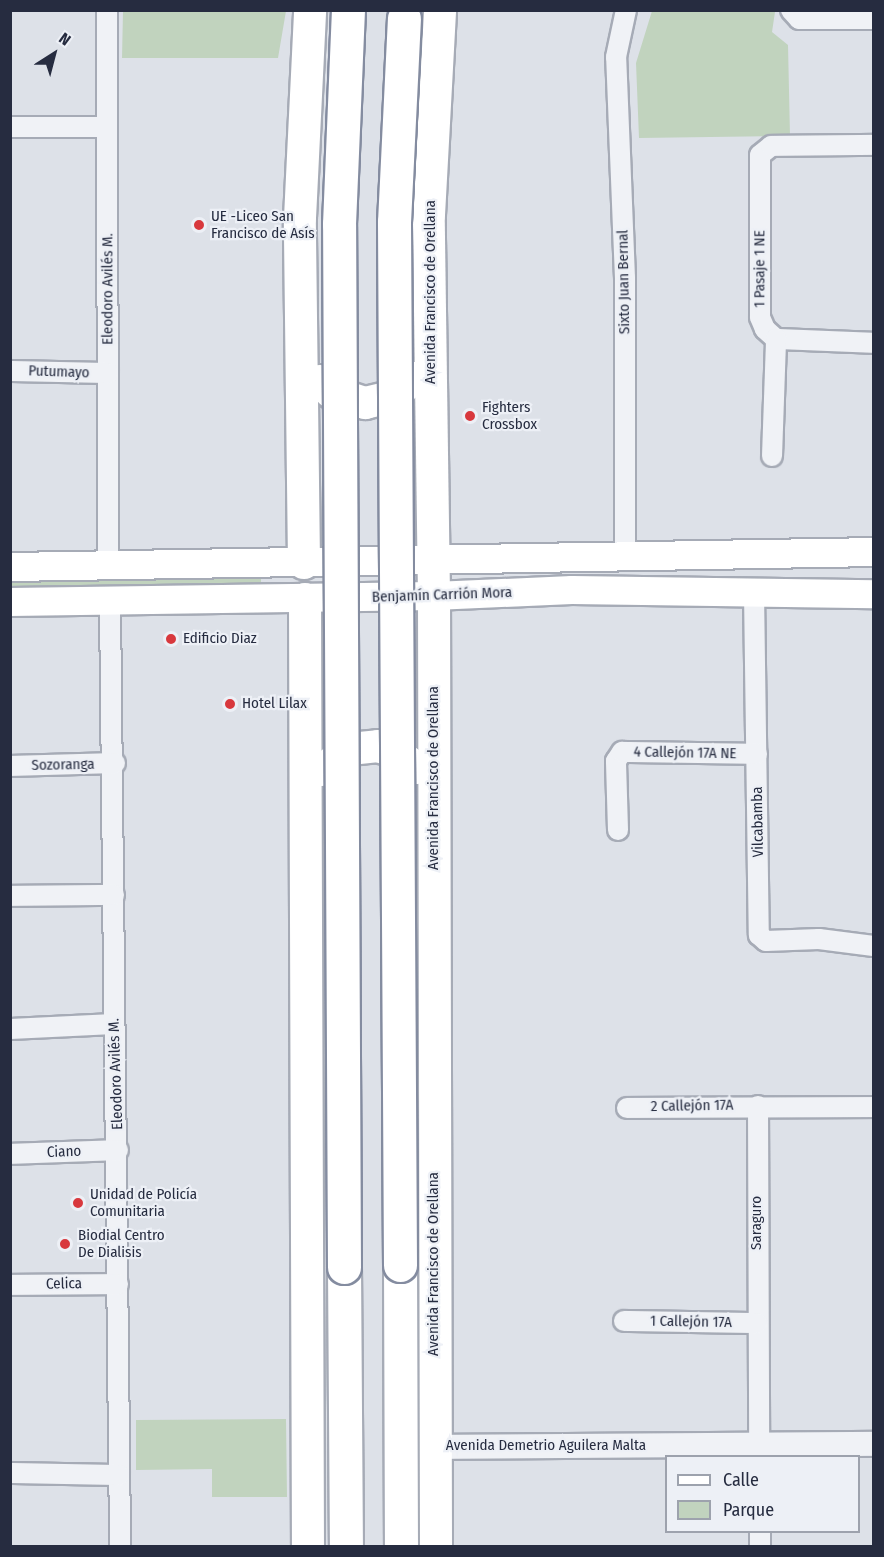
<!DOCTYPE html>
<meta charset="utf-8">
<style>
body{margin:0}
#map{position:relative;width:884px;height:1557px;overflow:hidden;background:#dde1e8;font-family:"Fira Sans Condensed",sans-serif}
div>[style]{position:absolute}
.green>*{inset:0;background:#c1d3be;transform-origin:0 0}
.roads{filter:drop-shadow(2px 0 #a6abb6) drop-shadow(-2px 0 #a6abb6) drop-shadow(0 2px #a6abb6) drop-shadow(0 -2px #a6abb6)}
.minor>*{height:20px;margin:-10px;padding:0 10px;transform-origin:10px;border-radius:10px;background:#f0f2f6}
.tertiary>*{height:24px;margin:-12px;padding:0 12px;transform-origin:12px;border-radius:12px;background:#f0f2f6}
.secondary>*{height:28px;margin:-14px;padding:0 14px;transform-origin:14px;border-radius:14px;background:#fff}
.primary>*{height:32px;margin:-16px;padding:0 16px;transform-origin:16px;border-radius:16px;background:#fff}
.trunk>*{height:33px;margin:-16.5px;padding:0 16.5px;transform-origin:16.5px;border-radius:16.5px;background:#fff}
.bridges{filter:drop-shadow(2px 0 #848ca0) drop-shadow(-2px 0 #848ca0) drop-shadow(0 2px #848ca0) drop-shadow(0 -2px #848ca0)}
.trunk-bridge>*{height:33px;margin:-16.5px;padding:0 16.5px;transform-origin:16.5px;border-radius:16.5px;background:#fff}
.dots>*{width:16px;height:16px;translate:-50% -50%;box-sizing:border-box;border:3px solid #edf0f6;border-radius:50%}
span{translate:-50% -50%;white-space:nowrap;text-align:center;line-height:1.15;-webkit-text-stroke:4.5px #edf0f6;paint-order:stroke}
.poi-label{font-size:15px;color:#262c40}
.left{translate:0 -50%;text-align:left}
.street-label{font-size:15px;color:#262c40}
.frame{position:absolute;inset:0;border:12px solid #262c40;pointer-events:none}
.legend{position:absolute;left:665px;top:1455px;width:195px;height:78px;box-sizing:border-box;background:#edf0f6;border:2px solid #9da2ad;margin:0;padding:8px 10px;list-style:none;font-size:18px;color:#262c40}
.legend li{display:flex;align-items:center;gap:12px;height:30px}
.legend b{width:30px;border:2px solid #9da2ad}
.north{position:absolute;left:24px;top:24px;width:60px;height:60px;-webkit-text-stroke:4px #edf0f6;paint-order:stroke;rotate:36deg;font-size:16px;font-weight:700;line-height:24px;text-align:center;color:#262c40}
.north::after{content:'';display:block;margin:auto;width:21px;height:27px;background:#262c40;clip-path:polygon(50% 0,100% 100%,50% 72%,0 100%)}
</style>
<div id="map">
<div class="green">
<div style="clip-path:polygon(123px 11px,123px 10px,286px 11px,278px 58px,122px 58px)"></div>
<div style="clip-path:polygon(652px 11px,775px 12px,772px 32px,788px 45px,790px 136px,639px 138px,636px 63px)"></div>
<div style="left:11px;top:579px;width:250px;height:11px"></div>
<div style="clip-path:polygon(286px 1419px,287px 1497px,212px 1497px,212px 1469px,136px 1470px,136px 1420px)"></div>
</div>
<div class="roads">
<div class="minor">
<div style="left:107px;top:10px;width:557px;rotate:89.9deg"></div>
<div style="left:791px;top:10px;width:12px;rotate:48deg"></div>
<div style="left:799px;top:19px;width:75px"></div>
<div style="left:10px;top:127px;width:97px"></div>
<div style="left:776px;top:339px;width:15px;rotate:-138deg"></div>
<div style="left:765px;top:329px;width:13px;rotate:-113deg"></div>
<div style="left:760px;top:317px;width:162px;rotate:-90deg"></div>
<div style="left:760px;top:155px;width:14px;rotate:-39deg"></div>
<div style="left:771px;top:146px;width:103px;rotate:-0.6deg"></div>
<div style="left:776px;top:339px;width:98px;rotate:2.3deg"></div>
<div style="left:10px;top:371px;width:98px;rotate:1.2deg"></div>
<div style="left:772px;top:456px;width:117px;rotate:-88deg"></div>
<div style="left:625px;top:554px;width:276px;rotate:-90deg"></div>
<div style="left:625px;top:278px;width:221px;rotate:-92.3deg"></div>
<div style="left:616px;top:57px;width:48px;rotate:-78deg"></div>
<div style="left:754px;top:592px;width:343px;rotate:89.2deg"></div>
<div style="left:759px;top:935px;width:9px;rotate:41deg"></div>
<div style="left:766px;top:941px;width:53px;rotate:-2.2deg"></div>
<div style="left:819px;top:939px;width:55px;rotate:7.3deg"></div>
<div style="left:110px;top:602px;width:944px;rotate:89.39deg"></div>
<div style="left:10px;top:766px;width:105px;rotate:-1.6deg"></div>
<div style="left:618px;top:830px;width:69px;rotate:-91.7deg"></div>
<div style="left:616px;top:761px;width:11px;rotate:-56deg"></div>
<div style="left:622px;top:752px;width:135px;rotate:0.8deg"></div>
<div style="left:10px;top:896px;width:104px;rotate:-0.6deg"></div>
<div style="left:10px;top:1029px;width:104px;rotate:-2.8deg"></div>
<div style="left:758px;top:1106px;width:350px;rotate:89.8deg"></div>
<div style="left:627px;top:1108px;width:247px;rotate:-0.2deg"></div>
<div style="left:10px;top:1154px;width:108px;rotate:-2.1deg"></div>
<div style="left:10px;top:1285px;width:108px;rotate:-0.5deg"></div>
<div style="left:624px;top:1321px;width:133px;rotate:0.9deg"></div>
<div style="left:10px;top:1473px;width:109px;rotate:1.1deg"></div>
<div style="left:760px;top:1532px;width:14px;rotate:90deg"></div>
</div>
<div class="tertiary">
<div style="left:435px;top:1447px;width:439px;rotate:-0.4deg"></div>
</div>
<div class="secondary">
<div style="left:10px;top:567px;width:864px;rotate:-0.99deg"></div>
<div style="left:10px;top:602px;width:424px;rotate:-0.8deg"></div>
<div style="left:434px;top:596px;width:138px;rotate:-2.5deg"></div>
<div style="left:572px;top:590px;width:302px;rotate:0.8deg"></div>
</div>
<div class="primary">
<div style="left:320px;top:381px;width:16px;rotate:45deg"></div>
<div style="left:331px;top:392px;width:36px;rotate:18deg"></div>
<div style="left:365px;top:403px;width:28px;rotate:-13deg"></div>
<div style="left:392px;top:397px;width:29px;rotate:-41deg"></div>
<div style="left:304px;top:563px;width:345px;rotate:-90.7deg"></div>
<div style="left:300px;top:218px;width:208px;rotate:-87.2deg"></div>
<div style="left:305px;top:599px;width:947px;rotate:89.82deg"></div>
<div style="left:322px;top:770px;width:35px;rotate:-37deg"></div>
<div style="left:350px;top:749px;width:28px;rotate:-6deg"></div>
<div style="left:378px;top:746px;width:16px;rotate:18deg"></div>
<div style="left:393px;top:751px;width:29px;rotate:36deg"></div>
<div style="left:436px;top:1546px;width:950px;rotate:-90.12deg"></div>
<div style="left:434px;top:596px;width:381px;rotate:-90.8deg"></div>
<div style="left:429px;top:215px;width:205px;rotate:-86.9deg"></div>
</div>
<div class="trunk">
<div style="left:400px;top:1265px;width:281px;rotate:89.8deg"></div>
<div style="left:344px;top:1267px;width:279px;rotate:89.6deg"></div>
</div>
</div>
<div class="bridges">
<div class="trunk-bridge">
<div style="left:400px;top:1265px;width:1043px;rotate:-90.33deg"></div>
<div style="left:394px;top:222px;width:204px;rotate:-87.2deg"></div>
<div style="left:344px;top:1267px;width:1043px;rotate:-90.27deg"></div>
<div style="left:339px;top:224px;width:214px;rotate:-87.6deg"></div>
</div>
</div>
<div class="dots">
<div style="left:199px;top:225px;background:#d8383d"></div>
<div style="left:470px;top:416px;background:#d8383d"></div>
<div style="left:171px;top:639px;background:#d8383d"></div>
<div style="left:230px;top:704px;background:#d8383d"></div>
<div style="left:78px;top:1203px;background:#d8383d"></div>
<div style="left:65px;top:1244px;background:#d8383d"></div>
</div>
<div class="poi-label">
<span class="left" style="left:211px;top:225px">UE -Liceo San<br>Francisco de Asís</span>
<span class="left" style="left:482px;top:416px">Fighters<br>Crossbox</span>
<span class="left" style="left:183px;top:639px">Edificio Diaz</span>
<span class="left" style="left:242px;top:704px">Hotel Lilax</span>
<span class="left" style="left:90px;top:1203px">Unidad de Policía<br>Comunitaria</span>
<span class="left" style="left:78px;top:1244px">Biodial Centro<br>De Dialisis</span>
</div>
<div class="street-label">
<span style="left:760px;top:269px;rotate:-90deg">1 Pasaje 1 NE</span>
<span style="left:624px;top:282px;rotate:-91deg">Sixto Juan Bernal</span>
<span style="left:108px;top:289px;rotate:-90deg">Eleodoro Avilés M.</span>
<span style="left:431px;top:292px;rotate:-90deg">Avenida Francisco de Orellana</span>
<span style="left:59px;top:372px;rotate:2deg">Putumayo</span>
<span style="left:442px;top:595px;rotate:-2deg">Benjamín Carrión Mora</span>
<span style="left:685px;top:753px;rotate:1deg">4 Callejón 17A NE</span>
<span style="left:63px;top:765px;rotate:-1deg">Sozoranga</span>
<span style="left:434px;top:778px;rotate:-90deg">Avenida Francisco de Orellana</span>
<span style="left:758px;top:822px;rotate:-91deg">Vilcabamba</span>
<span style="left:116px;top:1074px;rotate:-92deg">Eleodoro Avilés M.</span>
<span style="left:692px;top:1106px;rotate:-1deg">2 Callejón 17A</span>
<span style="left:64px;top:1152px;rotate:-2deg">Ciano</span>
<span style="left:757px;top:1223px;rotate:-90deg">Saraguro</span>
<span style="left:434px;top:1264px;rotate:-90deg">Avenida Francisco de Orellana</span>
<span style="left:64px;top:1284px;rotate:-1deg">Celica</span>
<span style="left:691px;top:1322px;rotate:1deg">1 Callejón 17A</span>
<span style="left:546px;top:1446px">Avenida Demetrio Aguilera Malta</span>
</div>
<div class="frame"></div>
<ul class="legend">
<li><b style="height:8px;background:#fff"></b>Calle</li>
<li><b style="height:16px;background:#c1d3be"></b>Parque</li>
</ul>
<div class="north">N</div>
</div>
